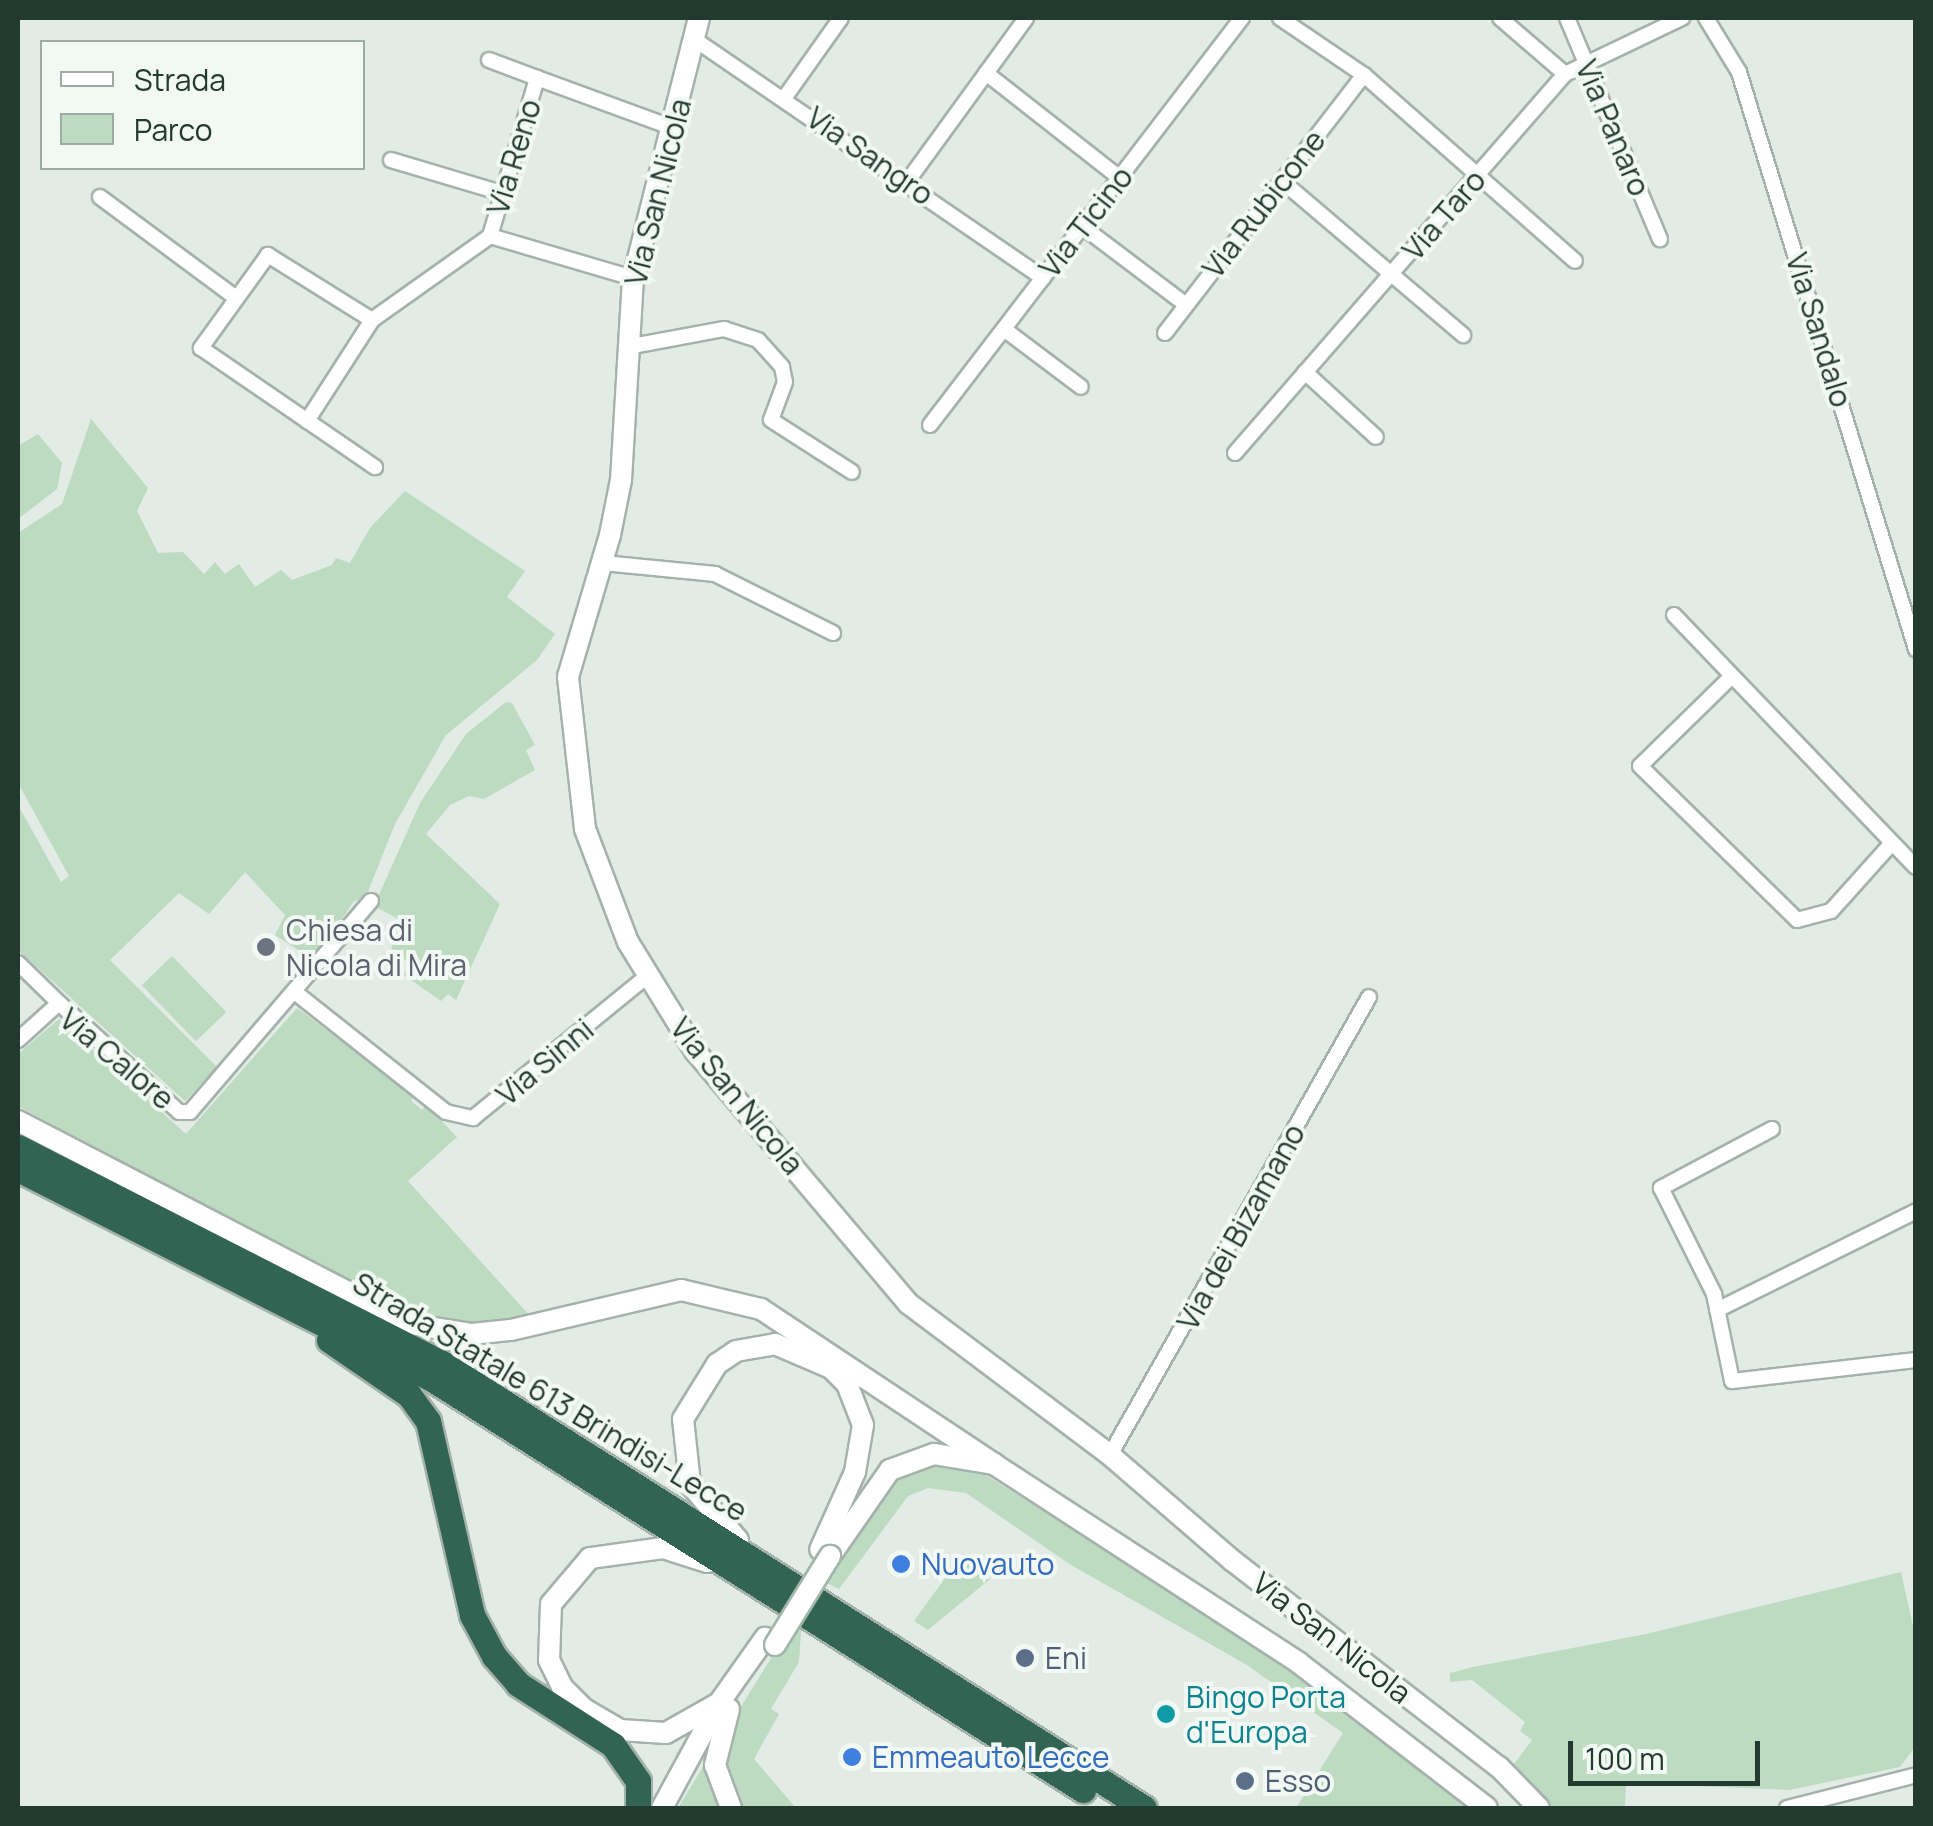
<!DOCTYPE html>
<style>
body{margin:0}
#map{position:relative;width:1933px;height:1826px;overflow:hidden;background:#e2ebe5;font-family:Manrope,sans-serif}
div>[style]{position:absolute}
.green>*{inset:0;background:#bcdbc0;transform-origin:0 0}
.roads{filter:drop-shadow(2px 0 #a5b2ab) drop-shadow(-2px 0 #a5b2ab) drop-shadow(0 2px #a5b2ab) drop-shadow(0 -2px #a5b2ab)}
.street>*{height:14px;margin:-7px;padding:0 7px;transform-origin:7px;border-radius:7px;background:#fff}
.secondary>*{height:20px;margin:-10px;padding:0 10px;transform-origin:10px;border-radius:10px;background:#fff}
.highway>*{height:25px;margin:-12.5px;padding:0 12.5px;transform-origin:12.5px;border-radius:12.5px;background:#316452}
.bridges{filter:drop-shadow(2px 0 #a1b6ab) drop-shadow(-2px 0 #a1b6ab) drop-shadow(0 2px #a1b6ab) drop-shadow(0 -2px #a1b6ab)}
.secondary-bridge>*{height:20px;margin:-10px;padding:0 10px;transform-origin:10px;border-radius:10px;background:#fff}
.dots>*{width:28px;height:28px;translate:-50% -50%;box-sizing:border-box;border:5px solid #f2f8f4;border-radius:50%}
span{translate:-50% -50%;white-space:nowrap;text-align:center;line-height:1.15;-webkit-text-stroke:8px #f2f8f4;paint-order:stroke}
.street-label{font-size:30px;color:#233a31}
.worship-label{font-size:30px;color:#5b616d}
.left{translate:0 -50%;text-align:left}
.shop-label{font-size:30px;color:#366cbe}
.service-label{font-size:30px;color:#4e5e75}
.culture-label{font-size:30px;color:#0d838f}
.frame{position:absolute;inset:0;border:20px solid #233a31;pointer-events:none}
.legend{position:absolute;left:40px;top:40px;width:325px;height:130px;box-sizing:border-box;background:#f2f8f4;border:2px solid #9faca6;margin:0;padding:12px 18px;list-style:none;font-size:30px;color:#233a31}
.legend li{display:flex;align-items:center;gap:20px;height:50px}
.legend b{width:50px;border:2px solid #9faca6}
.scale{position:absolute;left:1568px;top:1741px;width:192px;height:45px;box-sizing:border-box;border:5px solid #233a31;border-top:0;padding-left:12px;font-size:30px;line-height:35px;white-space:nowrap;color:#233a31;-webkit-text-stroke:8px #f2f8f4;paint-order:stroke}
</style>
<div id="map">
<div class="green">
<div style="clip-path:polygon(91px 419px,148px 488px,137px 511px,158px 553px,183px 552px,204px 574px,215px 562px,225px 574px,239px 564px,255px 587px,281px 570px,292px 580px,332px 565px,336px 558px,350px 563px,370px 528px,405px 491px,525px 571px,507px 597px,555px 634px,537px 660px,446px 735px,395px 824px,365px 899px,354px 901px,314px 960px,275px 935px,285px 915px,245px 872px,209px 914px,179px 893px,110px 960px,217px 1067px,185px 1101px,18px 950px,18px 805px,61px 882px,69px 876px,18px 783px,18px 533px,62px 504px)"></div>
<div style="clip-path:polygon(38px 434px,62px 463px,57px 489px,18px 519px,18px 446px)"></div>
<div style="clip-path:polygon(506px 702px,512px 703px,535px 745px,526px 750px,535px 770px,484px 799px,469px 796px,450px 805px,426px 834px,500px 904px,456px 1000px,448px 994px,441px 1001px,404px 975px,410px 964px,391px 948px,404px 922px,374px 906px,420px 803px,466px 734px)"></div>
<div style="left:172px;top:956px;width:78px;height:42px;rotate:46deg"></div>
<div style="clip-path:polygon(297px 1008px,414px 1095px,411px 1101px,422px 1110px,426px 1105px,457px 1137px,408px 1181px,532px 1318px,465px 1327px,406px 1313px,18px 1106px,18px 1054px,59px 1019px,186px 1134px)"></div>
<div style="clip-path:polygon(948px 1461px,975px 1468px,1286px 1666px,1473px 1808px,1296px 1808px,1343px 1733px,1247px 1665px,1071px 1565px,966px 1493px,928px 1488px,908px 1496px,839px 1589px,820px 1579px,894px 1476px)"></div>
<div style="clip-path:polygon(961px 1556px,990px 1579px,928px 1630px,914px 1621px)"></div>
<div style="clip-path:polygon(1901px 1572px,1915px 1635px,1915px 1747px,1900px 1767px,1789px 1790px,1626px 1783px,1625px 1808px,1551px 1808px,1512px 1767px,1532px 1740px,1520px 1731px,1525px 1722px,1472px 1680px,1450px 1682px,1450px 1673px,1473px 1667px,1646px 1634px)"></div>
<div style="clip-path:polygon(794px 1621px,801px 1631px,799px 1662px,771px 1709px,779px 1714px,754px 1759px,796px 1808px,738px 1808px,724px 1781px,729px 1726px)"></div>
<div style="clip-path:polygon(707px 1760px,723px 1808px,678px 1808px)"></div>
</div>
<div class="roads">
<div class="street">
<div style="left:1280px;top:18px;width:102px;rotate:34.2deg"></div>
<div style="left:1364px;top:75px;width:281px;rotate:41.4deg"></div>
<div style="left:1500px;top:18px;width:86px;rotate:40.7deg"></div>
<div style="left:1567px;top:18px;width:240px;rotate:67.2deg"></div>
<div style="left:1706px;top:18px;width:63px;rotate:58.6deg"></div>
<div style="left:1739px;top:72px;width:604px;rotate:72.95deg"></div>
<div style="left:694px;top:39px;width:423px;rotate:34.4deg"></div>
<div style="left:489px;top:60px;width:51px;rotate:20.6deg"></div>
<div style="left:986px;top:73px;width:170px;rotate:38.1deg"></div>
<div style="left:785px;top:97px;width:97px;rotate:-54.7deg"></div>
<div style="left:391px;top:160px;width:116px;rotate:16.6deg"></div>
<div style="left:1282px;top:181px;width:238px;rotate:40.4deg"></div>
<div style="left:907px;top:182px;width:203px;rotate:-54deg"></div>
<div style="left:100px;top:197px;width:169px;rotate:36.6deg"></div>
<div style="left:1083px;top:227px;width:129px;rotate:37.1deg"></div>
<div style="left:490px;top:236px;width:165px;rotate:-73.4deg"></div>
<div style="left:537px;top:78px;width:146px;rotate:20.1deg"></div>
<div style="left:490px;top:236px;width:149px;rotate:16.4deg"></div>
<div style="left:372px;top:320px;width:123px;rotate:-148deg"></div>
<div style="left:268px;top:255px;width:115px;rotate:125.8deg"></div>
<div style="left:201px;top:348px;width:211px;rotate:34.4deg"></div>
<div style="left:1004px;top:329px;width:96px;rotate:37deg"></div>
<div style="left:1165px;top:333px;width:326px;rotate:-52.4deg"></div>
<div style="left:627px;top:347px;width:99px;rotate:-10.5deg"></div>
<div style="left:724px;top:329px;width:36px;rotate:18deg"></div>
<div style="left:758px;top:340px;width:36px;rotate:48deg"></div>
<div style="left:782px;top:367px;width:15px;rotate:79deg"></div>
<div style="left:785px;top:382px;width:40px;rotate:110.2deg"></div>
<div style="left:771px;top:420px;width:96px;rotate:32.7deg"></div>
<div style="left:1305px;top:372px;width:96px;rotate:42.5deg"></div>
<div style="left:307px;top:421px;width:120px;rotate:-57.2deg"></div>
<div style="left:372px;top:320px;width:145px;rotate:-35.4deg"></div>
<div style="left:930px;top:425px;width:513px;rotate:-52.53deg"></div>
<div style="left:1235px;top:453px;width:503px;rotate:-48.95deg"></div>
<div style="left:1565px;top:74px;width:130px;rotate:-25.6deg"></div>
<div style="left:603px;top:563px;width:113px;rotate:5.6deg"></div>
<div style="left:715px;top:574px;width:132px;rotate:26.6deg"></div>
<div style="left:1674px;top:615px;width:349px;rotate:46.2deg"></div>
<div style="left:1731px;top:677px;width:127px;rotate:135.6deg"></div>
<div style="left:1640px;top:766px;width:220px;rotate:44.4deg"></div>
<div style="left:1797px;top:920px;width:35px;rotate:-15deg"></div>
<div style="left:1831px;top:911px;width:91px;rotate:-48.1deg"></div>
<div style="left:18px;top:963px;width:57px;rotate:44.3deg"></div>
<div style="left:296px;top:993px;width:191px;rotate:38.4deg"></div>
<div style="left:446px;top:1112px;width:28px;rotate:13deg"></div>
<div style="left:473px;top:1118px;width:223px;rotate:-39.2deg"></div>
<div style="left:18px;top:1040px;width:55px;rotate:-42.1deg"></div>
<div style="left:59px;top:1003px;width:162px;rotate:42.2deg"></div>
<div style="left:179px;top:1112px;width:11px"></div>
<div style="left:190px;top:1112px;width:278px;rotate:-49.4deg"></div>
<div style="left:1772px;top:1129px;width:126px;rotate:152deg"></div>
<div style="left:1661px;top:1188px;width:119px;rotate:63.4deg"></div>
<div style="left:1714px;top:1294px;width:89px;rotate:78.3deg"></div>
<div style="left:1732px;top:1381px;width:185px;rotate:-6.5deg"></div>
<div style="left:1717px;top:1310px;width:222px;rotate:-26.4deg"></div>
<div style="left:1110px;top:1455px;width:526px;rotate:-60.51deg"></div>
<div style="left:1787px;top:1808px;width:133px;rotate:-14.3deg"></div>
</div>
<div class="secondary">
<div style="left:699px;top:18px;width:268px;rotate:104.2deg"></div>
<div style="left:633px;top:278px;width:202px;rotate:93.4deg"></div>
<div style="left:621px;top:480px;width:56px;rotate:101.3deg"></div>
<div style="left:610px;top:535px;width:148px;rotate:106.5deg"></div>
<div style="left:568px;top:677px;width:153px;rotate:83.6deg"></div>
<div style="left:585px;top:829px;width:121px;rotate:69.2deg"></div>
<div style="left:628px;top:942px;width:128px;rotate:58.4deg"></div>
<div style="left:695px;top:1051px;width:331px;rotate:49.8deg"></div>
<div style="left:909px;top:1304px;width:251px;rotate:36.9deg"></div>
<div style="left:1110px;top:1455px;width:162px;rotate:40.8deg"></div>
<div style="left:1233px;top:1561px;width:336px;rotate:37.8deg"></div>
<div style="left:1499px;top:1767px;width:57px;rotate:45.7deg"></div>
<div style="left:18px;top:1121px;width:441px;rotate:27.4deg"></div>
<div style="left:410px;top:1324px;width:63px;rotate:9.2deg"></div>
<div style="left:472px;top:1334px;width:39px;rotate:-6deg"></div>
<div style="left:511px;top:1330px;width:175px;rotate:-13.2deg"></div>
<div style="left:681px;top:1290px;width:82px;rotate:13.4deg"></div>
<div style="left:761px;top:1309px;width:280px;rotate:33.6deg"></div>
<div style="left:738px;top:1540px;width:74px;rotate:-130.6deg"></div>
<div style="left:690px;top:1484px;width:65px;rotate:-96.1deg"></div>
<div style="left:683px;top:1419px;width:65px;rotate:-58.3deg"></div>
<div style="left:717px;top:1364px;width:23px;rotate:-34deg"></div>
<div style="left:736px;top:1351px;width:40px;rotate:-10deg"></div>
<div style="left:775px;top:1344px;width:61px;rotate:23.2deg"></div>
<div style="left:831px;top:1368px;width:23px;rotate:45deg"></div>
<div style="left:847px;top:1384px;width:44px;rotate:68.7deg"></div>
<div style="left:863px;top:1425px;width:48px;rotate:99.7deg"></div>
<div style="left:855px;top:1472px;width:85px;rotate:114.2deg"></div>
<div style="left:830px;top:1556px;width:105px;rotate:-55.1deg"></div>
<div style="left:890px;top:1470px;width:47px;rotate:-20deg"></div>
<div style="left:934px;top:1454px;width:61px;rotate:9.5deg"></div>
<div style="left:994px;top:1464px;width:364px;rotate:33.1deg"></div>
<div style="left:1299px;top:1663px;width:237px;rotate:37.6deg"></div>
<div style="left:707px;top:1562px;width:46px;rotate:-162.3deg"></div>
<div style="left:663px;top:1548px;width:74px;rotate:172.2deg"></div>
<div style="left:590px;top:1558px;width:60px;rotate:130.3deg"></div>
<div style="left:551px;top:1604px;width:56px;rotate:92deg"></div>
<div style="left:549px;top:1660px;width:30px;rotate:64deg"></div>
<div style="left:562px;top:1687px;width:31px;rotate:45deg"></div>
<div style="left:584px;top:1709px;width:42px;rotate:30.3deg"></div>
<div style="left:620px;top:1730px;width:46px;rotate:3.7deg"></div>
<div style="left:666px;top:1733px;width:61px;rotate:-29.5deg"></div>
<div style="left:729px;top:1709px;width:58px;rotate:104deg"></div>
<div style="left:715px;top:1765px;width:46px;rotate:69.6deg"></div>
<div style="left:662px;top:1808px;width:119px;rotate:-61.5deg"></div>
<div style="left:719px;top:1703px;width:80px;rotate:-54.7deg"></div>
</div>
<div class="highway">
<div style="left:18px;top:1147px;width:476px;rotate:27deg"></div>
<div style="left:442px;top:1363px;width:831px;rotate:32.37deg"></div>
<div style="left:18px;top:1169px;width:464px;rotate:26.9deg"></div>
<div style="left:432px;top:1379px;width:770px;rotate:32.27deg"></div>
<div style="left:329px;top:1340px;width:97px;rotate:34.5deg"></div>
<div style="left:409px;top:1395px;width:32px;rotate:54deg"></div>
<div style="left:428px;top:1421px;width:199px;rotate:77.2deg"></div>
<div style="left:472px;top:1615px;width:47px;rotate:61.8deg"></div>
<div style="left:494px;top:1656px;width:37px;rotate:49deg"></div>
<div style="left:518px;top:1684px;width:113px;rotate:32.7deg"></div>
<div style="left:613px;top:1745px;width:44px;rotate:55.2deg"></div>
<div style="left:638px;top:1781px;width:27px;rotate:90deg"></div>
</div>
</div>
<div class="bridges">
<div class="secondary-bridge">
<div style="left:775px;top:1645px;width:105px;rotate:-58.3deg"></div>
</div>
</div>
<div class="dots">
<div style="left:266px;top:947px;background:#6b7280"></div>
<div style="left:901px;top:1564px;background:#3f7fe0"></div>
<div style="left:1025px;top:1658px;background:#5c6f8a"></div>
<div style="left:1166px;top:1714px;background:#0f9aa8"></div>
<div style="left:852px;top:1757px;background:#3f7fe0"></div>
<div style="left:1245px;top:1781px;background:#5c6f8a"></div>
</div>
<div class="street-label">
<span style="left:1613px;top:128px;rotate:67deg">Via Panaro</span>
<span style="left:870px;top:156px;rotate:35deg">Via Sangro</span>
<span style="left:514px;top:157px;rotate:-73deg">Via Reno</span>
<span style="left:658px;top:192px;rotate:-76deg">Via San Nicola</span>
<span style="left:1264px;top:204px;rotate:-52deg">Via Rubicone</span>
<span style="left:1444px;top:215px;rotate:-49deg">Via Taro</span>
<span style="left:1086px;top:222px;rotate:-52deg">Via Ticino</span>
<span style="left:1819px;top:330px;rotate:73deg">Via Sandalo</span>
<span style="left:117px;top:1059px;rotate:40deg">Via Calore</span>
<span style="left:545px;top:1062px;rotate:-40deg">Via Sinni</span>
<span style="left:737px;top:1096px;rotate:51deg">Via San Nicola</span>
<span style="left:1241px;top:1227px;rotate:-61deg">Via dei Bizamano</span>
<span style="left:550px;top:1397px;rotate:31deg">Strada Statale 613 Brindisi-Lecce</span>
<span style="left:1332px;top:1638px;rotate:38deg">Via San Nicola</span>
</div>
<div class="worship-label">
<span class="left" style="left:286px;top:947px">Chiesa di<br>Nicola di Mira</span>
</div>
<div class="shop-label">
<span class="left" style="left:921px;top:1564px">Nuovauto</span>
<span class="left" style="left:872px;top:1757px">Emmeauto Lecce</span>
</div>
<div class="service-label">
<span class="left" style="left:1045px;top:1658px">Eni</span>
<span class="left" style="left:1265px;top:1781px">Esso</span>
</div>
<div class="culture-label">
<span class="left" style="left:1186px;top:1714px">Bingo Porta<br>d'Europa</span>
</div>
<div class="frame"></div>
<ul class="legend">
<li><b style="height:12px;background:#fff"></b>Strada</li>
<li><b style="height:28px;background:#bcdbc0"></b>Parco</li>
</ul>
<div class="scale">100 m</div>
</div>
